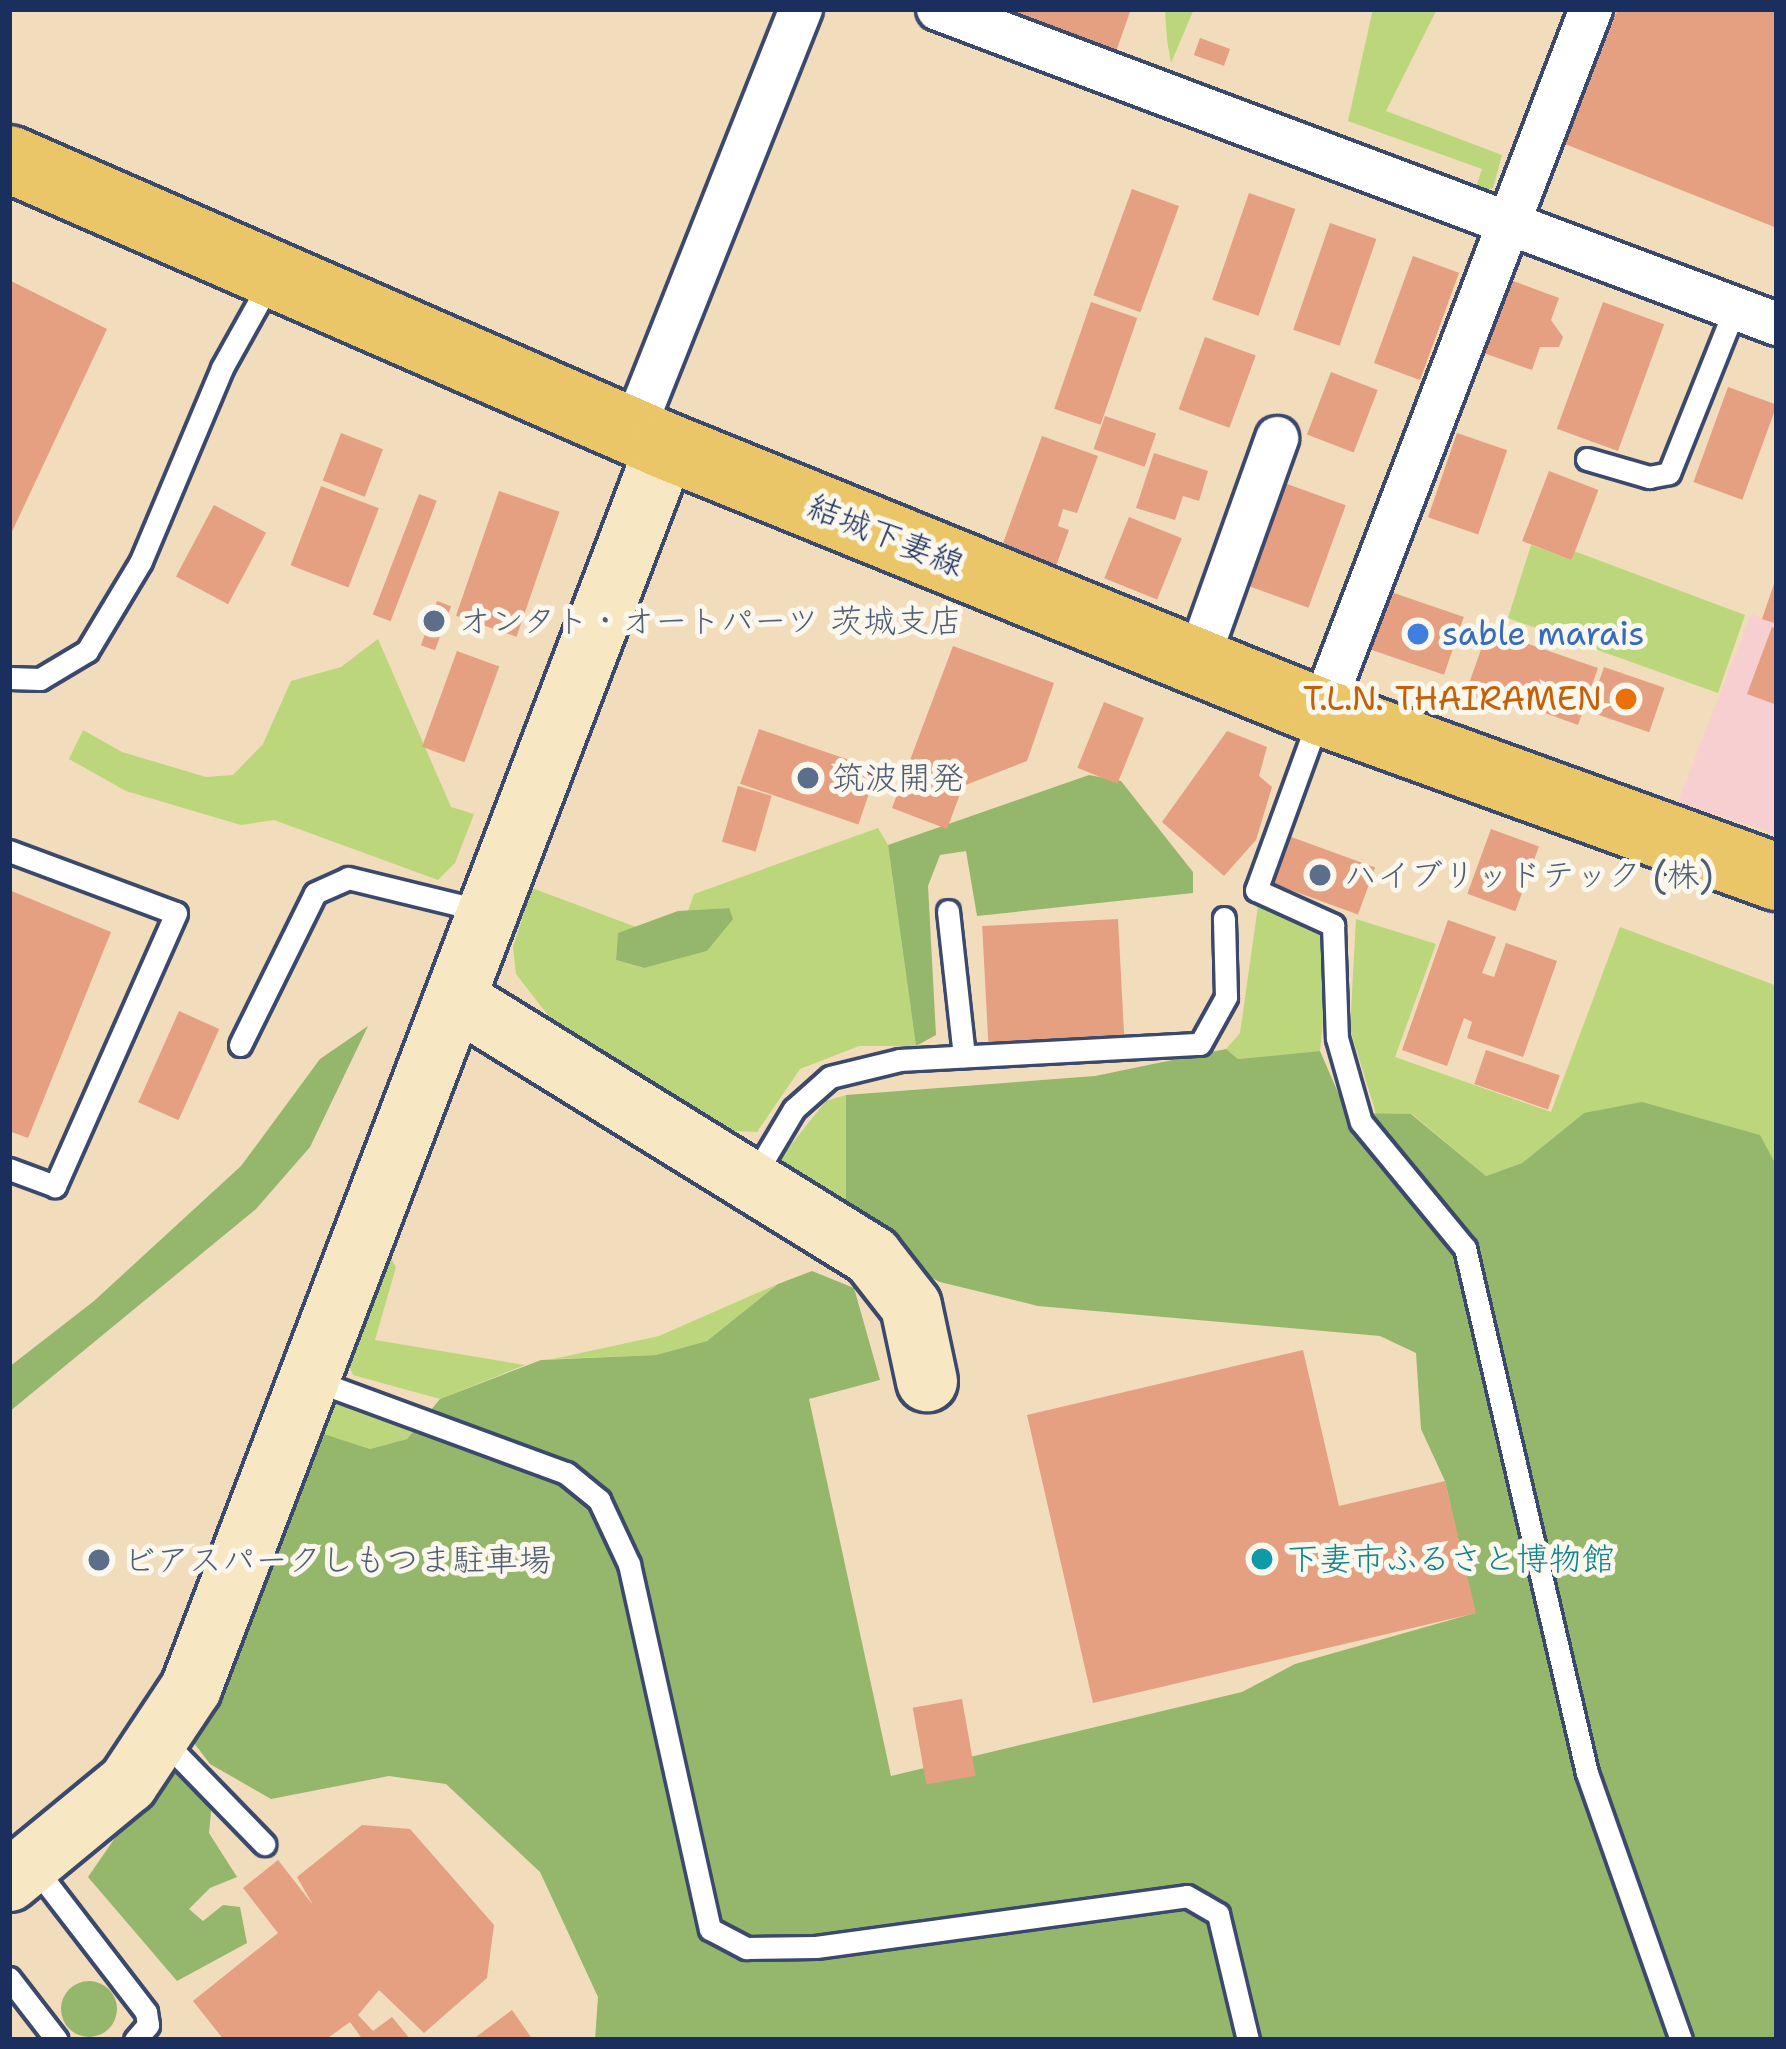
<!DOCTYPE html>
<meta charset="utf-8">
<style>
body{margin:0}
#map{position:relative;width:1786px;height:2049px;overflow:hidden;background:#f1dcbc;font-family:"Shantell Sans","Klee One",sans-serif}
div>[style]{position:absolute}
.built>*{inset:0;background:#f7cfd1}
.green>*{inset:0;background:#bcd67b}
.forest>*{inset:0;background:#95b76b}
.round{border-radius:50%}
.building>*{inset:0;background:#e59f81;transform-origin:0 0}
.roads{filter:drop-shadow(3px 0 #3b496c) drop-shadow(-3px 0 #3b496c) drop-shadow(0 3px #3b496c) drop-shadow(0 -3px #3b496c)}
.lane>*{height:21px;margin:-10.5px;padding:0 10.5px;transform-origin:10.5px;border-radius:10.5px;background:#fff}
.street>*{height:42px;margin:-21px;padding:0 21px;transform-origin:21px;border-radius:21px;background:#fff}
.secondary>*{height:60px;margin:-30px;padding:0 30px;transform-origin:30px;border-radius:30px;background:#f7e8c3}
.primary>*{height:66px;margin:-33px;padding:0 33px;transform-origin:33px;border-radius:33px;background:#ebc669}
.dots>*{width:33px;height:33px;translate:-50% -50%;box-sizing:border-box;border:6px solid #fbf7ec;border-radius:50%}
span{translate:-50% -50%;white-space:nowrap;text-align:center;line-height:1.15;-webkit-text-stroke:10px #fbf7ec;paint-order:stroke}
.street-label{font-size:33px;color:#1b2f5e}
.service-label{font-size:33px;color:#4e5e75}
.left{translate:0 -50%;text-align:left}
.shop-label{font-size:33px;color:#366cbe}
.food-label{font-size:33px;color:#c56008}
.right{translate:-100% -50%;text-align:right}
.culture-label{font-size:33px;color:#0d838f}
.frame{position:absolute;inset:0;border:12px solid #1b2f5e;pointer-events:none}
</style>
<div id="map">
<div class="built">
<div style="clip-path:polygon(1751px 614px,1777px 623px,1777px 834px,1678px 802px)"></div>
</div>
<div class="green">
<div style="clip-path:polygon(1165px 9px,1194px 9px,1171px 63px,1167px 40px)"></div>
<div style="clip-path:polygon(1373px 9px,1437px 9px,1386px 111px,1502px 155px,1493px 188px,1474px 193px,1482px 169px,1348px 121px)"></div>
<div style="clip-path:polygon(1531px 545px,1572px 560px,1574px 551px,1745px 615px,1718px 693px,1508px 618px)"></div>
<div style="clip-path:polygon(378px 639px,451px 807px,474px 814px,455px 863px,438px 880px,274px 820px,241px 825px,126px 791px,69px 759px,83px 730px,122px 752px,206px 777px,233px 775px,263px 744px,291px 681px,341px 667px)"></div>
<div style="clip-path:polygon(878px 828px,888px 845px,916px 1046px,859px 1046px,800px 1069px,757px 1132px,735px 1131px,551px 1019px,516px 974px,513px 947px,532px 888px,636px 927px,618px 934px,616px 960px,643px 968px,707px 951px,729px 908px,688px 911px,694px 894px)"></div>
<div style="clip-path:polygon(1259px 899px,1323px 935px,1329px 964px,1320px 1051px,1238px 1059px,1226px 1049px,1240px 1033px)"></div>
<div style="clip-path:polygon(1356px 919px,1436px 944px,1395px 1057px,1551px 1112px,1620px 927px,1777px 986px,1777px 1167px,1584px 1113px,1522px 1163px,1486px 1176px,1412px 1114px,1377px 1117px,1350px 1029px)"></div>
<div style="clip-path:polygon(846px 1095px,846px 1207px,778px 1161px,826px 1101px)"></div>
<div style="clip-path:polygon(385px 1249px,396px 1267px,375px 1340px,525px 1365px,440px 1399px,353px 1375px,344px 1354px)"></div>
<div style="clip-path:polygon(778px 1284px,707px 1341px,656px 1355px,553px 1359px,659px 1336px)"></div>
<div style="clip-path:polygon(341px 1400px,417px 1426px,407px 1439px,370px 1449px,324px 1434px,329px 1408px)"></div>
</div>
<div class="forest">
<div style="clip-path:polygon(1089px 775px,1121px 781px,1193px 872px,1193px 893px,977px 916px,966px 851px,940px 855px,928px 886px,936px 1035px,916px 1046px,888px 845px)"></div>
<div style="clip-path:polygon(729px 908px,733px 919px,707px 951px,644px 968px,616px 960px,618px 933px,678px 911px)"></div>
<div style="clip-path:polygon(368px 1026px,310px 1147px,256px 1209px,9px 1412px,9px 1367px,94px 1301px,241px 1166px,320px 1059px)"></div>
<div style="clip-path:polygon(1226px 1049px,1238px 1059px,1320px 1051px,1347px 1113px,1411px 1114px,1486px 1176px,1522px 1163px,1584px 1113px,1642px 1102px,1760px 1135px,1777px 1167px,1777px 2040px,595px 2040px,598px 1997px,540px 1872px,446px 1784px,389px 1776px,271px 1799px,210px 1764px,191px 1739px,235px 1666px,324px 1434px,370px 1449px,407px 1439px,440px 1399px,541px 1360px,656px 1355px,707px 1341px,778px 1284px,812px 1271px,854px 1288px,880px 1380px,809px 1399px,891px 1776px,1242px 1692px,1295px 1664px,1475px 1613px,1445px 1481px,1421px 1429px,1416px 1353px,1380px 1336px,1038px 1306px,940px 1282px,893px 1260px,846px 1207px,846px 1095px,1095px 1076px)"></div>
<div style="clip-path:polygon(164px 1767px,185px 1775px,212px 1802px,209px 1833px,237px 1877px,210px 1888px,189px 1909px,203px 1921px,223px 1905px,240px 1907px,247px 1943px,177px 1981px,88px 1877px)"></div>
<div class="round" style="left:61px;top:1981px;width:56px;height:56px"></div>
</div>
<div class="building">
<div style="clip-path:polygon(1131px 9px,1111px 66px,984px 10px)"></div>
<div style="clip-path:polygon(1618px 9px,1777px 9px,1777px 228px,1565px 144px)"></div>
<div style="left:1200px;top:38px;width:32px;height:18px;rotate:20deg"></div>
<div style="left:1132px;top:189px;width:50px;height:113px;rotate:20deg"></div>
<div style="left:1249px;top:193px;width:49px;height:113px;rotate:19deg"></div>
<div style="left:1330px;top:223px;width:49px;height:113px;rotate:19deg"></div>
<div style="left:1413px;top:256px;width:49px;height:114px;rotate:20deg"></div>
<div style="clip-path:polygon(1505px 278px,1559px 298px,1551px 320px,1563px 337px,1559px 347px,1540px 347px,1532px 370px,1478px 351px)"></div>
<div style="clip-path:polygon(9px 280px,107px 329px,9px 538px)"></div>
<div style="left:1091px;top:302px;width:49px;height:113px;rotate:19deg"></div>
<div style="left:1603px;top:302px;width:65px;height:135px;rotate:20deg"></div>
<div style="left:1205px;top:337px;width:54px;height:77px;rotate:20deg"></div>
<div style="left:1331px;top:372px;width:50px;height:67px;rotate:21deg"></div>
<div style="left:1728px;top:387px;width:52px;height:101px;rotate:20deg"></div>
<div style="left:1105px;top:416px;width:54px;height:35px;rotate:19deg"></div>
<div style="left:341px;top:433px;width:45px;height:51px;rotate:21deg"></div>
<div style="left:1457px;top:433px;width:53px;height:89px;rotate:19deg"></div>
<div style="clip-path:polygon(1042px 436px,1098px 456px,1077px 513px,1063px 509px,1058px 526px,1069px 530px,1056px 566px,1002px 546px)"></div>
<div style="clip-path:polygon(1154px 453px,1208px 471px,1199px 501px,1183px 496px,1175px 520px,1136px 508px)"></div>
<div style="left:1549px;top:471px;width:53px;height:75px;rotate:21deg"></div>
<div style="left:1279px;top:481px;width:71px;height:109px;rotate:20deg"></div>
<div style="left:321px;top:486px;width:62px;height:85px;rotate:21deg"></div>
<div style="left:499px;top:491px;width:64px;height:132px;rotate:19deg"></div>
<div style="left:419px;top:494px;width:19px;height:129px;rotate:21deg"></div>
<div style="left:214px;top:505px;width:59px;height:81px;rotate:28deg"></div>
<div style="left:1129px;top:517px;width:57px;height:66px;rotate:22deg"></div>
<div style="clip-path:polygon(1776px 578px,1777px 578px,1777px 624px,1762px 619px)"></div>
<div style="left:1391px;top:592px;width:77px;height:61px;rotate:19deg"></div>
<div style="left:437px;top:601px;width:15px;height:47px;rotate:20deg"></div>
<div style="clip-path:polygon(1772px 627px,1777px 629px,1777px 705px,1747px 694px)"></div>
<div style="clip-path:polygon(1488px 630px,1598px 668px,1578px 725px,1490px 693px,1483px 714px,1461px 706px)"></div>
<div style="clip-path:polygon(953px 646px,1054px 683px,1027px 761px,963px 786px,947px 829px,892px 808px)"></div>
<div style="left:457px;top:651px;width:45px;height:102px;rotate:20deg"></div>
<div style="left:1604px;top:667px;width:64px;height:47px;rotate:19deg"></div>
<div style="left:1104px;top:702px;width:43px;height:71px;rotate:22deg"></div>
<div style="left:759px;top:729px;width:125px;height:58px;rotate:19deg"></div>
<div style="clip-path:polygon(1227px 731px,1267px 747px,1259px 776px,1272px 787px,1256px 840px,1224px 876px,1162px 822px)"></div>
<div style="left:738px;top:786px;width:35px;height:58px;rotate:16deg"></div>
<div style="left:1491px;top:829px;width:51px;height:69px;rotate:20deg"></div>
<div style="left:1283px;top:834px;width:98px;height:50px;rotate:20deg"></div>
<div style="clip-path:polygon(9px 890px,111px 932px,28px 1138px,9px 1131px)"></div>
<div style="left:1118px;top:919px;width:120px;height:136px;rotate:87deg"></div>
<div style="clip-path:polygon(1448px 920px,1496px 937px,1482px 973px,1494px 977px,1506px 943px,1557px 961px,1523px 1057px,1467px 1038px,1472px 1022px,1464px 1018px,1447px 1066px,1402px 1050px)"></div>
<div style="left:179px;top:1011px;width:44px;height:100px;rotate:24deg"></div>
<div style="left:1486px;top:1050px;width:78px;height:36px;rotate:19deg"></div>
<div style="clip-path:polygon(1303px 1350px,1339px 1506px,1445px 1481px,1476px 1613px,1093px 1703px,1027px 1415px)"></div>
<div style="left:962px;top:1699px;width:78px;height:50px;rotate:80deg"></div>
<div style="clip-path:polygon(362px 1825px,410px 1829px,494px 1925px,487px 1978px,424px 2033px,379px 1990px,358px 2015px,373px 2031px,392px 2017px,411px 2040px,363px 2040px,350px 2022px,325px 2040px,224px 2040px,193px 2001px,278px 1933px,243px 1888px,278px 1860px,313px 1905px,297px 1877px)"></div>
<div style="clip-path:polygon(512px 2010px,533px 2040px,472px 2040px)"></div>
</div>
<div class="roads">
<div class="lane">
<div style="left:1587px;top:459px;width:65px;rotate:16.2deg"></div>
<div style="left:1649px;top:477px;width:20px;rotate:-11deg"></div>
<div style="left:1669px;top:473px;width:178px;rotate:-68.2deg"></div>
<div style="left:9px;top:678px;width:31px;rotate:2deg"></div>
<div style="left:40px;top:679px;width:55px;rotate:-30.8deg"></div>
<div style="left:87px;top:651px;width:105px;rotate:-59deg"></div>
<div style="left:141px;top:561px;width:209px;rotate:-67.2deg"></div>
<div style="left:222px;top:368px;width:103px;rotate:-60.9deg"></div>
<div style="left:1318px;top:720px;width:181px;rotate:110deg"></div>
<div style="left:1256px;top:890px;width:85px;rotate:24.4deg"></div>
<div style="left:1333px;top:925px;width:113px;rotate:88deg"></div>
<div style="left:1337px;top:1038px;width:87px;rotate:74.1deg"></div>
<div style="left:1361px;top:1122px;width:163px;rotate:50.5deg"></div>
<div style="left:1465px;top:1248px;width:539px;rotate:76.92deg"></div>
<div style="left:1587px;top:1773px;width:283px;rotate:70.6deg"></div>
<div style="left:9px;top:851px;width:178px;rotate:20.4deg"></div>
<div style="left:176px;top:913px;width:299px;rotate:113.9deg"></div>
<div style="left:55px;top:1186px;width:49px;rotate:-159.7deg"></div>
<div style="left:948px;top:911px;width:146px;rotate:83.7deg"></div>
<div style="left:240px;top:1045px;width:169px;rotate:-63.7deg"></div>
<div style="left:315px;top:893px;width:36px;rotate:-24deg"></div>
<div style="left:348px;top:878px;width:143px;rotate:13.7deg"></div>
<div style="left:754px;top:1176px;width:78px;rotate:-59.2deg"></div>
<div style="left:794px;top:1109px;width:48px;rotate:-41.6deg"></div>
<div style="left:830px;top:1077px;width:72px;rotate:-13.7deg"></div>
<div style="left:900px;top:1060px;width:300px;rotate:-3.1deg"></div>
<div style="left:1200px;top:1044px;width:54px;rotate:-61deg"></div>
<div style="left:1226px;top:997px;width:79px;rotate:-91.5deg"></div>
<div style="left:313px;top:1380px;width:270px;rotate:20.2deg"></div>
<div style="left:566px;top:1473px;width:43px;rotate:39.3deg"></div>
<div style="left:599px;top:1500px;width:71px;rotate:64.9deg"></div>
<div style="left:629px;top:1564px;width:374px;rotate:77.5deg"></div>
<div style="left:710px;top:1929px;width:41px;rotate:27.8deg"></div>
<div style="left:746px;top:1948px;width:70px;rotate:-0.8deg"></div>
<div style="left:816px;top:1947px;width:374px;rotate:-7.8deg"></div>
<div style="left:1187px;top:1896px;width:36px;rotate:30deg"></div>
<div style="left:1218px;top:1914px;width:130px;rotate:76.6deg"></div>
<div style="left:164px;top:1741px;width:144px;rotate:45.8deg"></div>
<div style="left:32px;top:1864px;width:187px;rotate:52.4deg"></div>
<div style="left:146px;top:2012px;width:13px;rotate:81deg"></div>
<div style="left:148px;top:2025px;width:20px;rotate:131deg"></div>
<div style="left:9px;top:1978px;width:78px;rotate:52.3deg"></div>
</div>
<div class="street">
<div style="left:938px;top:9px;width:896px;rotate:20.58deg"></div>
<div style="left:633px;top:431px;width:454px;rotate:-68.3deg"></div>
<div style="left:1197px;top:662px;width:238px;rotate:-70.3deg"></div>
<div style="left:1321px;top:712px;width:753px;rotate:-68.99deg"></div>
</div>
<div class="secondary">
<div style="left:456px;top:999px;width:489px;rotate:31.7deg"></div>
<div style="left:872px;top:1256px;width:63px;rotate:52deg"></div>
<div style="left:911px;top:1306px;width:77px;rotate:78deg"></div>
<div style="left:9px;top:1881px;width:154px;rotate:-39.5deg"></div>
<div style="left:128px;top:1783px;width:114px;rotate:-56.4deg"></div>
<div style="left:191px;top:1688px;width:1330px;rotate:-69.07deg"></div>
</div>
<div class="primary">
<div style="left:9px;top:159px;width:717px;rotate:23.6deg"></div>
<div style="left:666px;top:446px;width:707px;rotate:22.1deg"></div>
<div style="left:1321px;top:712px;width:485px;rotate:19.9deg"></div>
</div>
</div>
<div class="dots">
<div style="left:434px;top:621px;background:#5c6f8a"></div>
<div style="left:1418px;top:634px;background:#3f7fe0"></div>
<div style="left:1626px;top:699px;background:#e8710a"></div>
<div style="left:808px;top:778px;background:#5c6f8a"></div>
<div style="left:1320px;top:875px;background:#5c6f8a"></div>
<div style="left:1262px;top:1559px;background:#0f9aa8"></div>
<div style="left:99px;top:1560px;background:#5c6f8a"></div>
</div>
<div class="street-label">
<span style="left:886px;top:535px;rotate:22deg">結城下妻線</span>
</div>
<div class="service-label">
<span class="left" style="left:458px;top:621px">オンタト・オートパーツ 茨城支店</span>
<span class="left" style="left:832px;top:778px">筑波開発</span>
<span class="left" style="left:1344px;top:875px">ハイブリッドテック (株)</span>
<span class="left" style="left:123px;top:1560px">ビアスパークしもつま駐車場</span>
</div>
<div class="shop-label">
<span class="left" style="left:1442px;top:634px">sable marais</span>
</div>
<div class="food-label">
<span class="right" style="left:1602px;top:699px">T.L.N. THAIRAMEN</span>
</div>
<div class="culture-label">
<span class="left" style="left:1286px;top:1559px">下妻市ふるさと博物館</span>
</div>
<div class="frame"></div>
</div>
